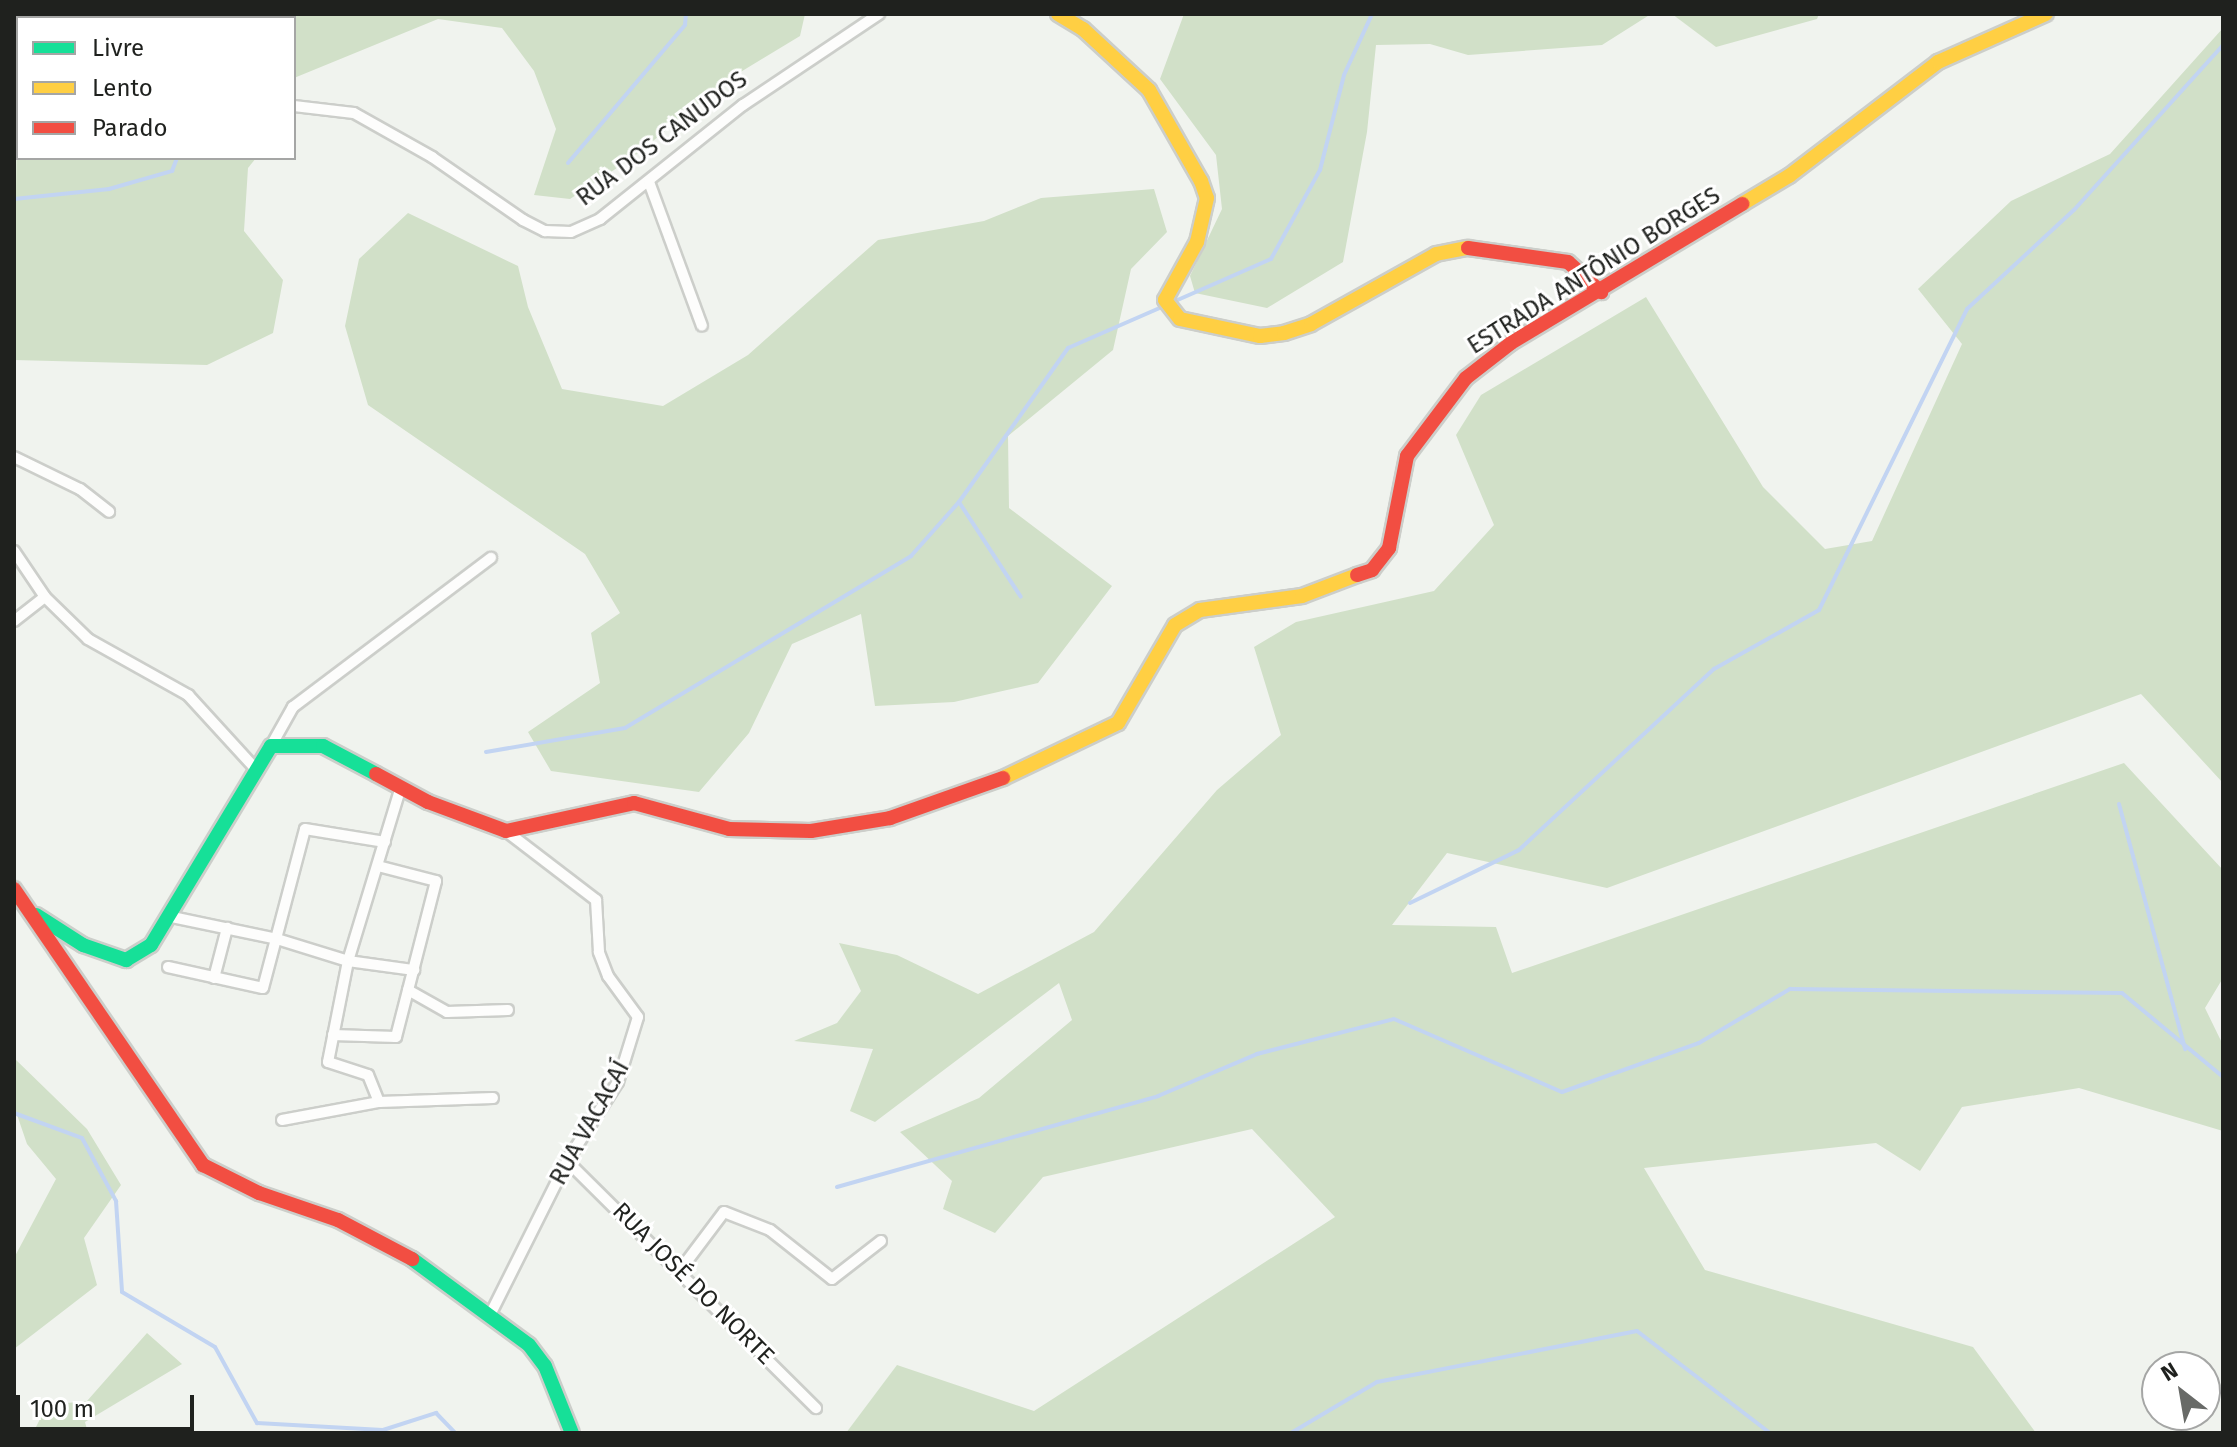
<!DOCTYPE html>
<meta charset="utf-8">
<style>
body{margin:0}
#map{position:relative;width:2237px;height:1447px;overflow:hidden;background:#f0f3ee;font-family:"Fira Sans",sans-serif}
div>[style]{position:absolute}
.green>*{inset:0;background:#d1e0c8}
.stream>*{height:4px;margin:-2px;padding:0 2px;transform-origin:2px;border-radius:2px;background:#c2d4f2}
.roads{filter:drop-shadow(2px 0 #ccceca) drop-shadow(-2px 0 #ccceca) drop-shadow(0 2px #ccceca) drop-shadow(0 -2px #ccceca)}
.street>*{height:10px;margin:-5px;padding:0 5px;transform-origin:5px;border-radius:5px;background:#fdfdfc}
.fast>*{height:14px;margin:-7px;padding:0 7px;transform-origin:7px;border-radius:7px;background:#16e098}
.slow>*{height:14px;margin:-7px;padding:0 7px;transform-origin:7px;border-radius:7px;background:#ffcf43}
.jam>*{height:14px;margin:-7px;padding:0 7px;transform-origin:7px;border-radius:7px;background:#f24e42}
span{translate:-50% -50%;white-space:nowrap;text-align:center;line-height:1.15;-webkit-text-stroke:6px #fff;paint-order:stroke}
.street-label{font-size:24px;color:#1f211e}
.frame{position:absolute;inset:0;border:16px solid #1f211e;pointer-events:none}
.legend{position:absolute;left:16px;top:16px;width:280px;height:144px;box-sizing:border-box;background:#fff;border:2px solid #a5a6a5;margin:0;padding:10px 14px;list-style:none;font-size:24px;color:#1f211e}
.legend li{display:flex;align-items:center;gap:16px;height:40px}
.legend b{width:40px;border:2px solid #a5a6a5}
.north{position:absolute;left:2141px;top:1351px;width:80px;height:80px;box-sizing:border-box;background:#fff;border:2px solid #a5a6a5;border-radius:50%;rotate:329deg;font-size:22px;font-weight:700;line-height:32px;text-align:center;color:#1f211e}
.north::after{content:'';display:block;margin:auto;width:28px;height:36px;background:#686a67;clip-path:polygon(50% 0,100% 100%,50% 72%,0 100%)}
.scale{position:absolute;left:16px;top:1395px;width:178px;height:36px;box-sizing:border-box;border:4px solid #1f211e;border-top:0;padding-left:10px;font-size:24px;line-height:28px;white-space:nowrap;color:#1f211e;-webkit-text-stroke:6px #fff;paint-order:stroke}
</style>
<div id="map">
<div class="green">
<div style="clip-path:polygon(179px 14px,805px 14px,800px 36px,729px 79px,632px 158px,570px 199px,534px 195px,556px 129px,534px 71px,502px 28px,438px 19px,294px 78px,294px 18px)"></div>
<div style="clip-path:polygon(1184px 14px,1651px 14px,1602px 45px,1468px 55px,1430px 44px,1376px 45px,1367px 132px,1343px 262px,1267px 308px,1195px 293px,1190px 276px,1222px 209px,1216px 155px,1160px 79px)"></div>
<div style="clip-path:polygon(1672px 14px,1819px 14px,1817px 19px,1716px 47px)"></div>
<div style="clip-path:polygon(18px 25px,18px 158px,256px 158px,248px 168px,244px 231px,283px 280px,273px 333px,207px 365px,14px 360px)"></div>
<div style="clip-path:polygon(2223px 28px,2223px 783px,2141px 694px,1607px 888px,1447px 853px,1392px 925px,1496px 927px,1512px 973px,2124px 763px,2223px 870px,2223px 978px,2205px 1008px,2223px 1045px,2223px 1131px,2079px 1088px,1962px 1107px,1920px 1171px,1876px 1143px,1644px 1168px,1705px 1270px,1973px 1347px,2036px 1433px,846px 1433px,897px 1365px,1034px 1411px,1335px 1217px,1252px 1129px,1043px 1177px,995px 1233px,943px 1209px,952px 1181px,900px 1132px,979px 1098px,1072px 1020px,1059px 983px,875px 1122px,850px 1111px,873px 1049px,794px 1041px,837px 1023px,861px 991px,839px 943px,897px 955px,978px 994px,1094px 932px,1217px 790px,1281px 735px,1254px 647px,1296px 622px,1434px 591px,1494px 525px,1456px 435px,1481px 395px,1646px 297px,1763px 487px,1825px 549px,1872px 541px,1962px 344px,1918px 289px,2011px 201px,2110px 154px)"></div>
<div style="clip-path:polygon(1154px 189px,1167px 232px,1131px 269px,1113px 350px,1008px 436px,1009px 508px,1112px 586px,1038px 683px,954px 702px,875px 706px,861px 614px,792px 644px,749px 733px,699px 792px,551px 771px,528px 732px,600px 683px,591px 633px,620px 613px,585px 554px,368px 405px,345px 326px,359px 259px,408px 213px,518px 266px,528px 307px,562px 389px,663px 406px,748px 355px,878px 240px,984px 221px,1041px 198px)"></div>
<div style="clip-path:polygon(14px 1058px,87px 1129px,121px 1185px,84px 1238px,97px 1285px,14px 1349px,14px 1258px,56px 1179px,27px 1144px,14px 1106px)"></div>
<div style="clip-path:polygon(147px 1333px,182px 1364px,85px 1422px,88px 1433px,33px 1433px,47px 1405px,87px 1401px)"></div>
</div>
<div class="stream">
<div style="left:229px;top:18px;width:4px;rotate:-76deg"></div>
<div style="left:568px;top:163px;width:181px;rotate:-49.7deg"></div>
<div style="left:685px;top:25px;width:11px;rotate:-85deg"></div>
<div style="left:14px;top:199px;width:96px;rotate:-6deg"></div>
<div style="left:109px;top:189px;width:66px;rotate:-15.9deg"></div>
<div style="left:172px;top:171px;width:14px;rotate:-69deg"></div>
<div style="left:1173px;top:302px;width:107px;rotate:-23.7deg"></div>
<div style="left:1271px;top:259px;width:102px;rotate:-61.2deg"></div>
<div style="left:1320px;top:170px;width:98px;rotate:-75.8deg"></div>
<div style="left:1344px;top:75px;width:67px;rotate:-65.3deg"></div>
<div style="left:959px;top:502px;width:113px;rotate:56.9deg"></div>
<div style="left:486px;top:752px;width:141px;rotate:-9.8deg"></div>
<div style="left:625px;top:728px;width:334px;rotate:-31deg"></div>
<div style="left:911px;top:556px;width:72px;rotate:-48.4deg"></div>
<div style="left:959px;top:502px;width:189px;rotate:-54.7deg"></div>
<div style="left:1068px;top:348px;width:105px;rotate:-23.6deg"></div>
<div style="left:2119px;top:804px;width:254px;rotate:74.9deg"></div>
<div style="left:1410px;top:903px;width:121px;rotate:-25.9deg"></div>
<div style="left:1519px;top:850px;width:266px;rotate:-42.9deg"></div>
<div style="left:1714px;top:669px;width:120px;rotate:-29.3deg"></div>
<div style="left:1819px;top:610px;width:335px;rotate:-63.8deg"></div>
<div style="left:1967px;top:309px;width:146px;rotate:-42.8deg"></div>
<div style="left:2074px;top:210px;width:222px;rotate:-47.9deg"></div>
<div style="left:14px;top:1113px;width:72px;rotate:20.2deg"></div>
<div style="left:82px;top:1138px;width:72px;rotate:61.6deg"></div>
<div style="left:116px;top:1201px;width:91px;rotate:86.2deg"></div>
<div style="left:122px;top:1292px;width:108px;rotate:30.6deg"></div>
<div style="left:215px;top:1347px;width:87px;rotate:61.1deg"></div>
<div style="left:257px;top:1423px;width:126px;rotate:3.2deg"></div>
<div style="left:383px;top:1430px;width:56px;rotate:-17.8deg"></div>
<div style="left:436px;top:1413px;width:28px;rotate:46deg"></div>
<div style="left:837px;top:1187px;width:334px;rotate:-15.8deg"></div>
<div style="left:1158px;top:1096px;width:108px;rotate:-23deg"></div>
<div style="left:1257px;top:1054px;width:141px;rotate:-14.3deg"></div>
<div style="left:1394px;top:1019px;width:183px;rotate:23.5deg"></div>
<div style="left:1562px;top:1092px;width:145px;rotate:-19.7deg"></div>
<div style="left:1699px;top:1043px;width:106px;rotate:-30.7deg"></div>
<div style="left:1790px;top:989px;width:332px;rotate:0.7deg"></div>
<div style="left:2122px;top:993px;width:131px;rotate:39.7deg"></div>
<div style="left:1291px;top:1433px;width:100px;rotate:-30.7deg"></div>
<div style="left:1377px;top:1382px;width:265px;rotate:-11.1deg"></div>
<div style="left:1637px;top:1331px;width:168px;rotate:37.5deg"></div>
</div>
<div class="roads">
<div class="street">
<div style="left:71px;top:14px;width:6px;rotate:45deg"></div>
<div style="left:294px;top:106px;width:60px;rotate:6.7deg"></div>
<div style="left:354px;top:113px;width:90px;rotate:29.4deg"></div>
<div style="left:432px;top:157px;width:111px;rotate:34.7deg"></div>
<div style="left:523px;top:220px;width:25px;rotate:27deg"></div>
<div style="left:545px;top:231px;width:26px;rotate:2deg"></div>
<div style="left:571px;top:232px;width:32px;rotate:-24deg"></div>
<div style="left:600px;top:219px;width:183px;rotate:-38.6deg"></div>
<div style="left:743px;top:105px;width:164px;rotate:-33.8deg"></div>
<div style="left:649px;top:182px;width:153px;rotate:69.8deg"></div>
<div style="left:14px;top:457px;width:73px;rotate:25.9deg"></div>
<div style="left:80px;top:489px;width:37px;rotate:38deg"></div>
<div style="left:14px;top:551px;width:55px;rotate:56deg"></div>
<div style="left:45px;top:597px;width:60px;rotate:44.3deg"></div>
<div style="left:88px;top:639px;width:115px;rotate:29.2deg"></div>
<div style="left:188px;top:695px;width:98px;rotate:47.5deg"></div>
<div style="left:14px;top:621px;width:39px;rotate:-38deg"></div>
<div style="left:271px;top:746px;width:45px;rotate:-60.6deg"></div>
<div style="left:293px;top:707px;width:248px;rotate:-37deg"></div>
<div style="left:172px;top:917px;width:107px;rotate:11.8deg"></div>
<div style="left:277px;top:939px;width:74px;rotate:17.2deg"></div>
<div style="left:348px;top:961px;width:67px;rotate:7.8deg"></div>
<div style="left:168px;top:967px;width:97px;rotate:12.5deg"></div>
<div style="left:263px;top:988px;width:164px;rotate:-75.2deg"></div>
<div style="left:305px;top:829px;width:81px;rotate:9.2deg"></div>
<div style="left:214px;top:978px;width:52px;rotate:-75.4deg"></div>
<div style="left:408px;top:990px;width:45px;rotate:29.4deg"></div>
<div style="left:447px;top:1012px;width:61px;rotate:-1.9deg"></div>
<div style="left:333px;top:1035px;width:63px;rotate:1.8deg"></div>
<div style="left:396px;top:1037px;width:161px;rotate:-75.6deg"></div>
<div style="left:436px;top:881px;width:60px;rotate:-165.5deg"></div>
<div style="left:379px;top:1102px;width:29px;rotate:-112deg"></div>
<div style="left:368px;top:1075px;width:42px;rotate:-162deg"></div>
<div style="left:328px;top:1062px;width:103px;rotate:-78.8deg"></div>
<div style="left:348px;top:961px;width:182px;rotate:-73.1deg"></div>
<div style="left:282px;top:1120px;width:99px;rotate:-10.5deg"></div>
<div style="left:379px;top:1102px;width:114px;rotate:-2deg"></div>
<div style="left:567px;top:1161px;width:351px;rotate:44.8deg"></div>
<div style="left:681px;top:1269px;width:71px;rotate:-53deg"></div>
<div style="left:724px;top:1212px;width:49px;rotate:21.4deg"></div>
<div style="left:770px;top:1230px;width:79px;rotate:38.3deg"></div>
<div style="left:832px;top:1279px;width:62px;rotate:-37.8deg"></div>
<div style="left:490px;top:1315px;width:172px;rotate:-63.4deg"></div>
<div style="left:567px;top:1161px;width:94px;rotate:-57.2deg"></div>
<div style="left:618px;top:1082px;width:68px;rotate:-72.9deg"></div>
<div style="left:638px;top:1017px;width:51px;rotate:-126.2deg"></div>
<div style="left:608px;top:976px;width:26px;rotate:-111deg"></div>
<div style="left:599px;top:952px;width:52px;rotate:-93.3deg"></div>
<div style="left:596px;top:900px;width:113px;rotate:-142.5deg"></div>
</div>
<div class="fast">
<div style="left:36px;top:915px;width:56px;rotate:32.6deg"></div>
<div style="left:83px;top:945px;width:46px;rotate:19.2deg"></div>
<div style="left:126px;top:960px;width:29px;rotate:-31deg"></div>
<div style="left:151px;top:945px;width:232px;rotate:-58.9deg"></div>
<div style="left:271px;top:746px;width:52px"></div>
<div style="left:323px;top:746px;width:60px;rotate:27.8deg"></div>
<div style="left:412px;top:1259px;width:145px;rotate:36.3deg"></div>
<div style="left:529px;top:1345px;width:26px;rotate:53deg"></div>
<div style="left:545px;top:1366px;width:72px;rotate:68.1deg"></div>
</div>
<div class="slow">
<div style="left:1058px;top:14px;width:29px;rotate:31deg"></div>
<div style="left:1083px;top:29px;width:90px;rotate:42.7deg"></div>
<div style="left:1149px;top:90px;width:105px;rotate:60.3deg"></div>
<div style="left:1201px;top:181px;width:18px;rotate:71deg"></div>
<div style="left:1207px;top:198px;width:45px;rotate:102.8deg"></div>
<div style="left:1197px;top:242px;width:66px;rotate:118.9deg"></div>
<div style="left:1165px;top:300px;width:24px;rotate:52deg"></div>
<div style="left:1180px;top:319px;width:82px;rotate:12deg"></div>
<div style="left:1260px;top:336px;width:24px;rotate:-7deg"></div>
<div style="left:1284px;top:333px;width:28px;rotate:-18deg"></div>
<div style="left:1311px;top:324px;width:143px;rotate:-29.2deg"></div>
<div style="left:1436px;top:254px;width:33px;rotate:-11deg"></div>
<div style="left:1742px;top:204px;width:55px;rotate:-30.8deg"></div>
<div style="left:1789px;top:176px;width:188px;rotate:-37.4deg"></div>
<div style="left:1938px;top:62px;width:118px;rotate:-24deg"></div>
<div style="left:1003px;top:778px;width:127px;rotate:-25.6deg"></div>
<div style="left:1118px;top:723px;width:113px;rotate:-59.8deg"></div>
<div style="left:1175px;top:625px;width:29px;rotate:-31deg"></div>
<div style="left:1200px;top:610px;width:103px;rotate:-7.8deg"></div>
<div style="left:1302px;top:596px;width:59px;rotate:-20.9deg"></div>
</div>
<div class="jam">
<div style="left:1468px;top:248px;width:101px;rotate:8deg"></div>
<div style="left:1568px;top:262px;width:45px;rotate:42.3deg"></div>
<div style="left:1357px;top:575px;width:16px;rotate:-18deg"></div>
<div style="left:1372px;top:570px;width:28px;rotate:-52deg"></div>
<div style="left:1389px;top:548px;width:94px;rotate:-78.9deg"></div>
<div style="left:1407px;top:456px;width:98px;rotate:-52.9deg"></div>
<div style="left:1466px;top:378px;width:57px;rotate:-37.9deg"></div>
<div style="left:1511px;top:343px;width:270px;rotate:-31deg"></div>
<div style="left:376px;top:774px;width:59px;rotate:28.3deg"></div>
<div style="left:428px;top:802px;width:83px;rotate:20.4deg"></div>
<div style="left:506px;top:831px;width:131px;rotate:-12.3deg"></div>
<div style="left:634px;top:803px;width:98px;rotate:15.3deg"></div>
<div style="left:729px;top:829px;width:82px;rotate:1.4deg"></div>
<div style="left:811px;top:831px;width:80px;rotate:-9.3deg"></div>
<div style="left:890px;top:818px;width:120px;rotate:-19.5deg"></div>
<div style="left:14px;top:889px;width:335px;rotate:55.6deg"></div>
<div style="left:203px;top:1165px;width:63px;rotate:26.6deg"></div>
<div style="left:259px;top:1193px;width:83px;rotate:18.9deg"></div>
<div style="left:338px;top:1220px;width:84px;rotate:27.8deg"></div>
</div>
</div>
<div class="street-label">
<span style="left:662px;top:139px;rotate:-37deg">RUA DOS CANUDOS</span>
<span style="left:1594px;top:271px;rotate:-32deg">ESTRADA ANTÔNIO BORGES</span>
<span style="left:590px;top:1123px;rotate:-61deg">RUA VACACAÍ</span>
<span style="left:693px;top:1284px;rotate:45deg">RUA JOSÉ DO NORTE</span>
</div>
<div class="frame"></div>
<ul class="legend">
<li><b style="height:10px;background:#16e098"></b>Livre</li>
<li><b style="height:10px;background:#ffcf43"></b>Lento</li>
<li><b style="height:10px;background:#f24e42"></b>Parado</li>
</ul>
<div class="north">N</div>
<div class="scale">100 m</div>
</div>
